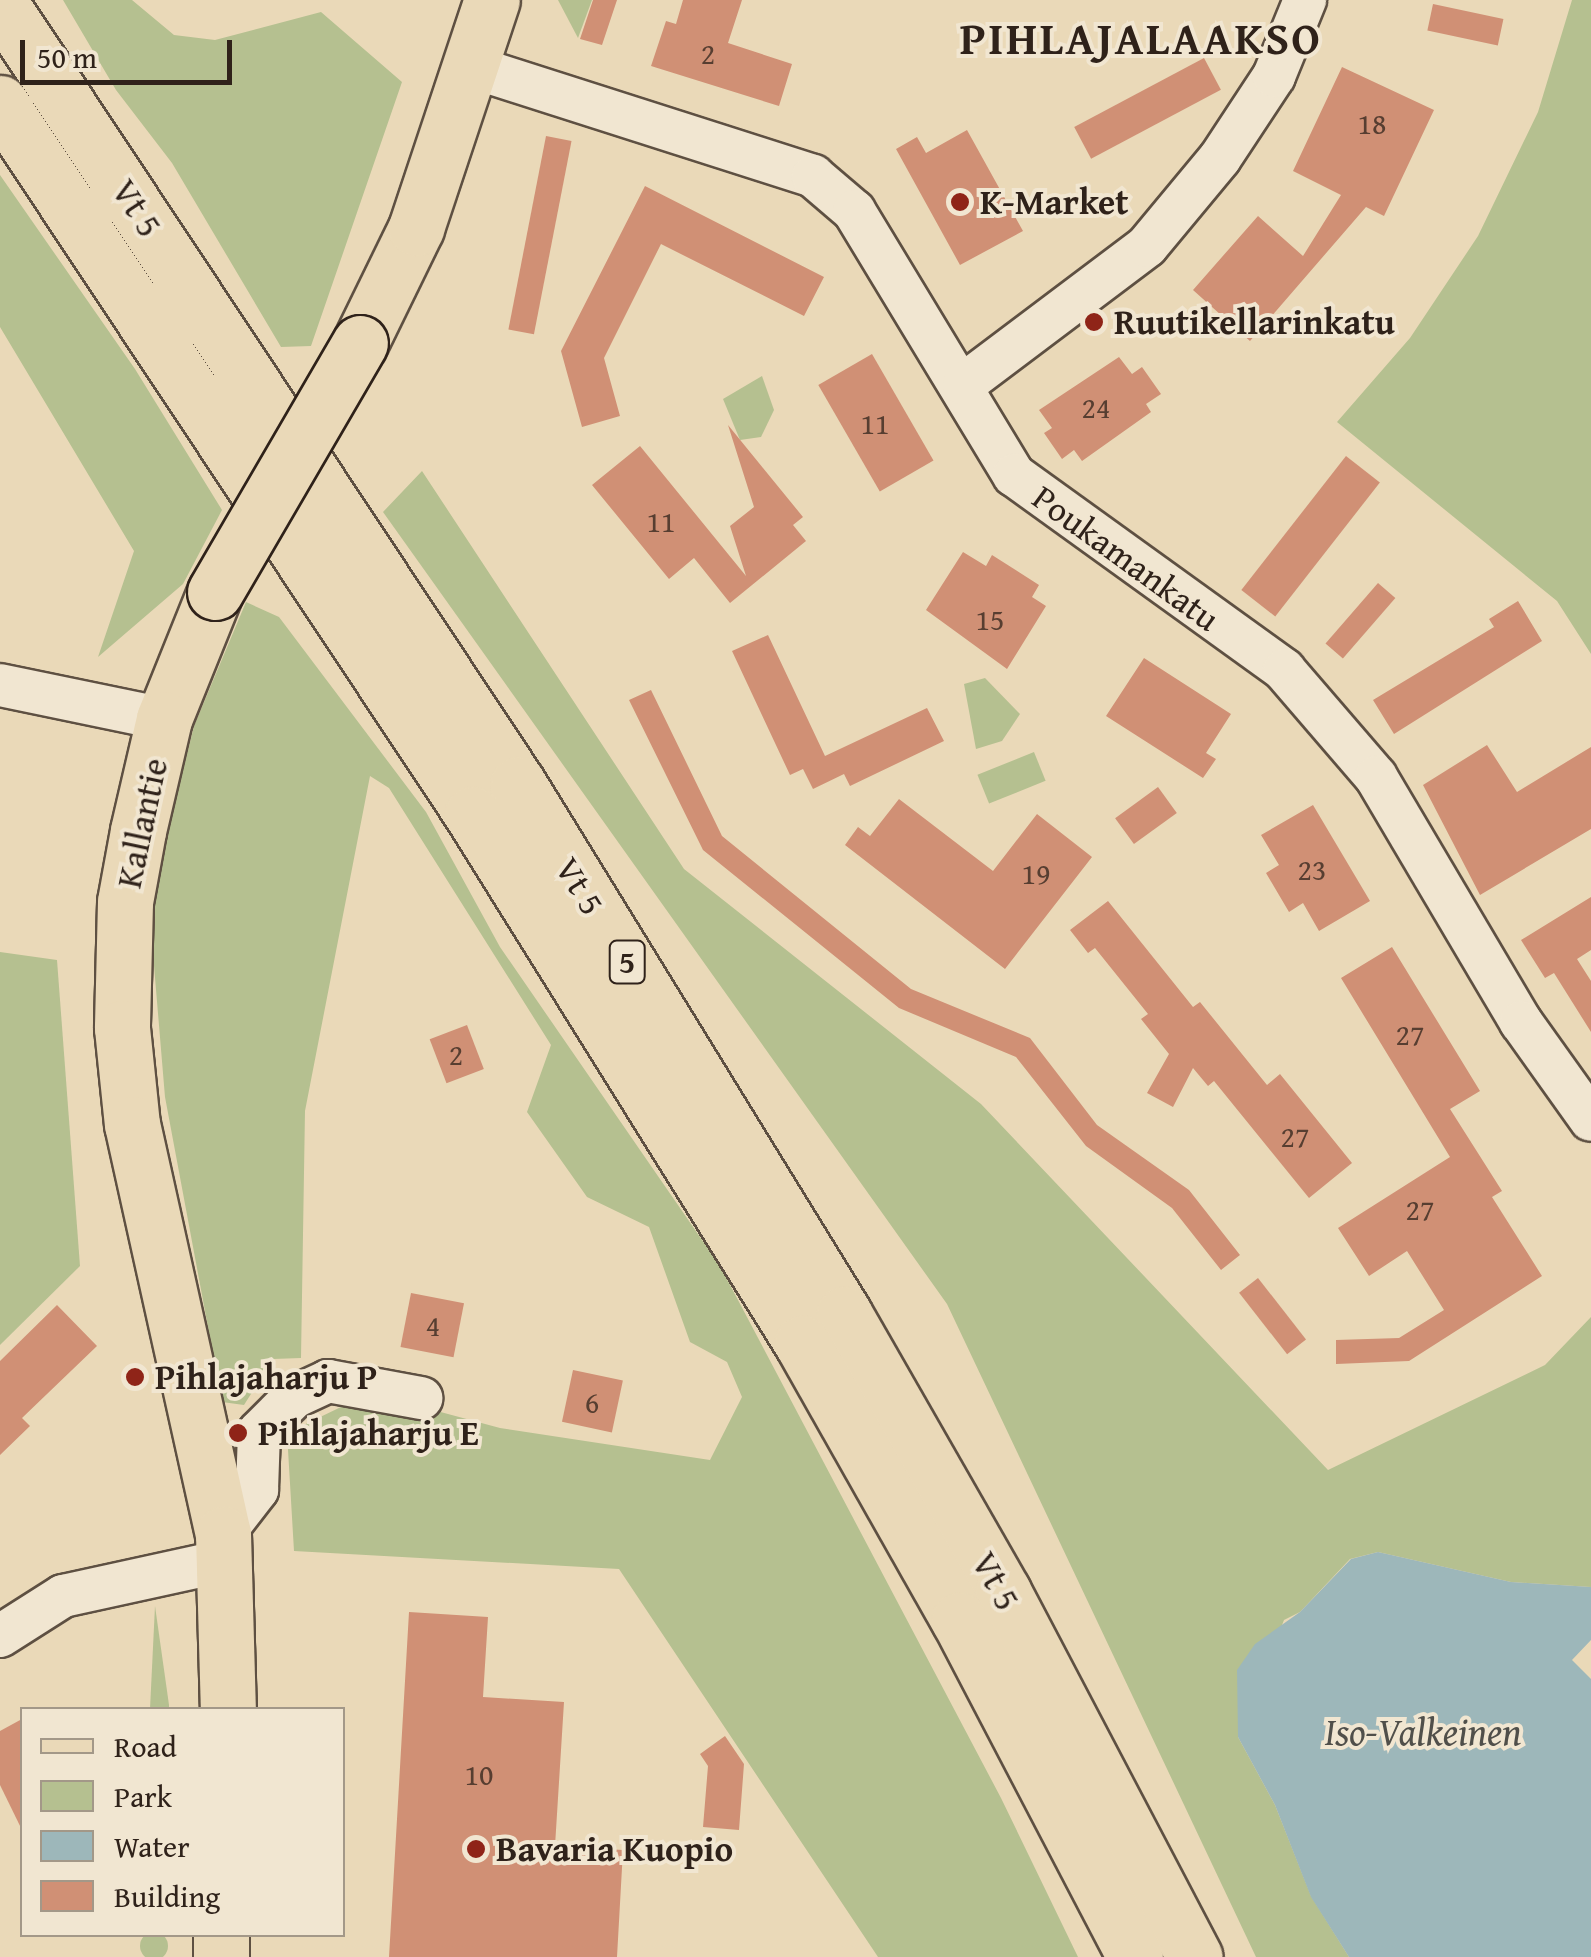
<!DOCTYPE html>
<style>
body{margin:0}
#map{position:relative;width:1591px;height:1957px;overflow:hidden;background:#ead9b8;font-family:"Gentium Book Plus",serif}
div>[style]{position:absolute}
.green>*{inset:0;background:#b5c090;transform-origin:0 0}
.round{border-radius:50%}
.water>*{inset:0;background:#9db7ba}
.building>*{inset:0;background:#d09075;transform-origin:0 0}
.roads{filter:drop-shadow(2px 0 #5e5042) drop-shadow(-2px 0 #5e5042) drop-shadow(0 2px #5e5042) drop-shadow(0 -2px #5e5042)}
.minor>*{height:42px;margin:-21px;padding:0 21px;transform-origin:21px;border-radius:21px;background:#f1e6d1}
.major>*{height:55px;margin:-27.5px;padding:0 27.5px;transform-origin:27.5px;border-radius:27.5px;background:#ead9b8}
.highway>*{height:55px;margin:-27.5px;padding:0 27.5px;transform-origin:27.5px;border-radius:27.5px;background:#ead9b8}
.bridges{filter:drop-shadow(2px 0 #2f221a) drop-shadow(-2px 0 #2f221a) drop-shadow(0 2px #2f221a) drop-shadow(0 -2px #2f221a)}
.major-bridge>*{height:55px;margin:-27.5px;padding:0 27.5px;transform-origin:27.5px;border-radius:27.5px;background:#ead9b8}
.dots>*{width:28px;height:28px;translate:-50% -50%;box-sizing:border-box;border:5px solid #f1e6d1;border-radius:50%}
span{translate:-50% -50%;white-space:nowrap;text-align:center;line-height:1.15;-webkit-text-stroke:8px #f1e6d1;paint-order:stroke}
.number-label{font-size:30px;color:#573e31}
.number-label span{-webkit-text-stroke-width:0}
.shield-label span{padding:2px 8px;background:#f1e6d1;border:2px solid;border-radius:8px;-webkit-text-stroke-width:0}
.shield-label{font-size:32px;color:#2f221a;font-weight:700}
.poi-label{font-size:35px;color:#2f221a;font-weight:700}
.left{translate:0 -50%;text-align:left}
.street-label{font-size:35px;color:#2f221a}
.water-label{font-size:38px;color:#504f4a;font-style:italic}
.district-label{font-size:45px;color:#2f221a;font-weight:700;letter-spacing:2.5px}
.legend{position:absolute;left:20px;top:1707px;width:325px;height:230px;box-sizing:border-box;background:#f1e6d1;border:2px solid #a39888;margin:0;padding:12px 18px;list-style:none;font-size:30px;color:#2f221a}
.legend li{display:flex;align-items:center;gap:20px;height:50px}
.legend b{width:50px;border:2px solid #a39888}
.scale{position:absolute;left:20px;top:40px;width:212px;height:45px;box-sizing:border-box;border:5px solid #2f221a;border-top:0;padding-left:12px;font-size:30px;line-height:35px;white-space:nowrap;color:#2f221a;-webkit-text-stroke:8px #f1e6d1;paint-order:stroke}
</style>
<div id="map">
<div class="green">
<div style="clip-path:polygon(63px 0,132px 0,174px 35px,215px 40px,321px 12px,402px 82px,311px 346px,281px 347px,172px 163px,116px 90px)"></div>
<div style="clip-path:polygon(558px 0,592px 0,578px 38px)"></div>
<div style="clip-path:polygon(1572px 0,1591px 0,1591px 654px,1557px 601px,1337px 422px,1410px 338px,1478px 236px,1538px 112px)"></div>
<div style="clip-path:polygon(0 175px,135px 369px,222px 510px,183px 584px,98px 657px,134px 551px,0 327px)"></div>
<div style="clip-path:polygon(762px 376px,774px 410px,761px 437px,740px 440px,723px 399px)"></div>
<div style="clip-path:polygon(422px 471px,684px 869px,981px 1104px,1328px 1470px,1545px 1365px,1591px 1317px,1591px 1587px,1511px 1582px,1378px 1552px,1350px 1559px,1300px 1612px,1284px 1620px,1238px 1737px,1275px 1805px,1311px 1896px,1349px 1957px,1256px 1957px,947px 1304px,383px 512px)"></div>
<div style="clip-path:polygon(246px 602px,279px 617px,426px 812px,500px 947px,720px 1266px,1001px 1798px,1078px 1957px,878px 1957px,619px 1569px,294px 1551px,287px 1433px,370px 1393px,500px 1428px,710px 1460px,742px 1397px,727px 1362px,690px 1342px,649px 1227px,587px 1197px,527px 1112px,551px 1045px,389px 788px,370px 776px,305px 1111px,301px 1358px,273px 1359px,244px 1405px,222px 1402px,165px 1097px,149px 906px,194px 726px)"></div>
<div style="clip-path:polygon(985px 678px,1020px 714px,1002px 741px,976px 749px,964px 684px)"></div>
<div style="left:1034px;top:752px;width:31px;height:61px;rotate:68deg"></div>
<div style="clip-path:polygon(0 952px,57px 960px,80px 1266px,0 1345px)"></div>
<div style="clip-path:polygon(155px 1606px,169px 1705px,169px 1709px,150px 1709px)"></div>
<div class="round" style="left:140px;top:1932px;width:28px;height:28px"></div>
</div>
<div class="water">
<div style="clip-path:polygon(1378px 1552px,1511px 1582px,1591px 1587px,1591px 1640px,1572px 1660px,1591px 1679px,1591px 1957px,1349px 1957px,1311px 1897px,1275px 1805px,1238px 1737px,1237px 1670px,1255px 1644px,1300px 1612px,1351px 1559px)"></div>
</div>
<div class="building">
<div style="clip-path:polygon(593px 0,617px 0,602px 45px,580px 39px)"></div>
<div style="clip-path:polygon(683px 0,742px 0,728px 43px,792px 64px,779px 106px,651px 66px,666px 21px,676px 24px)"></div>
<div style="left:1433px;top:4px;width:72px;height:27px;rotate:12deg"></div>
<div style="left:1204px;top:58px;width:36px;height:147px;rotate:62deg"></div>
<div style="clip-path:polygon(1342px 67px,1434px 110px,1384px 216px,1366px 207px,1250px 341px,1193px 290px,1258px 216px,1303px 256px,1341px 195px,1293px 171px)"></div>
<div style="clip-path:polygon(967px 130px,1023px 231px,960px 265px,896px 149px,917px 137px,926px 153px)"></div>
<div style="left:546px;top:136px;width:26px;height:197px;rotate:11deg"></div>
<div style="clip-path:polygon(645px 186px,824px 277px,804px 316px,661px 244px,604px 358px,620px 416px,582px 427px,561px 351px)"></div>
<div style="left:872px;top:354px;width:123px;height:62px;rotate:60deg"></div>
<div style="clip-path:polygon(1119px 357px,1132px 374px,1142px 367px,1161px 394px,1146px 404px,1151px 412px,1082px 461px,1074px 450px,1062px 459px,1044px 433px,1052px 428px,1039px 410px)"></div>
<div style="clip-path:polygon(728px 425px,803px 517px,793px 525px,806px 541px,730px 603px,694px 558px,669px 579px,592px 485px,640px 446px,746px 576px,730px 526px,754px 507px)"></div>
<div style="left:1346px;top:456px;width:43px;height:170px;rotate:38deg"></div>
<div style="clip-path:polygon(963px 552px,986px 566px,992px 555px,1039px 585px,1032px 597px,1046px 606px,1007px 669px,926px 610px)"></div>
<div style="left:1378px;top:583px;width:23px;height:80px;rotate:41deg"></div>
<div style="clip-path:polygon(1518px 601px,1542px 641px,1394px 734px,1373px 700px,1494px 627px,1489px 619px)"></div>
<div style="clip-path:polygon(768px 635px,825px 756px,927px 708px,944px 741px,850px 786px,844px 774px,813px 789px,803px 769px,790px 775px,732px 651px)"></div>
<div style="clip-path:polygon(1144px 658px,1231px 714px,1206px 753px,1216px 759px,1203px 778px,1106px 716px)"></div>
<div style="clip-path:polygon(651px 690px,722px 836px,911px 989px,1030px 1038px,1097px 1125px,1189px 1190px,1240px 1255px,1221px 1270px,1172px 1208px,1086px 1146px,1016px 1057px,899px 1008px,703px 850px,629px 700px)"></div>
<div style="clip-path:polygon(1487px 745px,1517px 792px,1591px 747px,1591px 829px,1480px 895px,1423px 785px)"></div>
<div style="left:1158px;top:787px;width:32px;height:53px;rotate:54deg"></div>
<div style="clip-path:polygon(899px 799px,993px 871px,1037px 814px,1092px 857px,1005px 969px,845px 845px,858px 827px,870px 836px)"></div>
<div style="clip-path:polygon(1313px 805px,1370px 901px,1319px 931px,1303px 903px,1289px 912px,1266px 873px,1279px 865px,1261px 835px)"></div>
<div style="clip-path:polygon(1591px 897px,1591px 950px,1577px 959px,1591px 981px,1591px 1032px,1554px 973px,1545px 978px,1521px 940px)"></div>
<div style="clip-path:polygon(1108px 901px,1193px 1007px,1200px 1002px,1267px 1085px,1280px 1074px,1352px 1163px,1309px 1198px,1214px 1081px,1208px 1086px,1193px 1068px,1173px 1107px,1147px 1093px,1169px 1054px,1141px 1019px,1148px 1014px,1095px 948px,1088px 953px,1070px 930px)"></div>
<div style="clip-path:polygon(1392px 947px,1480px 1091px,1450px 1109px,1502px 1191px,1492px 1197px,1542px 1276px,1409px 1361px,1336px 1364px,1336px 1340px,1399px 1338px,1444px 1310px,1407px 1251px,1369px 1276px,1338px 1228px,1450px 1157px,1341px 978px)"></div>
<div style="left:467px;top:1025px;width:47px;height:40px;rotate:69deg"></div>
<div style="left:1258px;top:1278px;width:78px;height:24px;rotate:52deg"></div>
<div style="left:411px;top:1293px;width:54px;height:55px;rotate:11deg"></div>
<div style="clip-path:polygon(57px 1305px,97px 1346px,22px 1418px,30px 1426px,0 1455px,0 1361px)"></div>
<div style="left:573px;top:1370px;width:51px;height:53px;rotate:12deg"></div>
<div style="clip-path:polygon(409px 1612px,488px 1617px,483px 1697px,564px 1702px,555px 1846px,623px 1850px,617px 1957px,389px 1957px)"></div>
<div style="clip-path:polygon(22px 1719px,22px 1830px,0 1785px,0 1731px)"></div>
<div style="clip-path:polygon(725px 1736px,744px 1764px,739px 1830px,703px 1827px,708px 1766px,700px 1754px)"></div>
</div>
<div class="roads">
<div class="minor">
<div style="left:472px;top:67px;width:358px;rotate:17.7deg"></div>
<div style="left:813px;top:176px;width:54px;rotate:40.5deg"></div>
<div style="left:854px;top:211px;width:309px;rotate:58.8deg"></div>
<div style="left:1014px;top:475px;width:333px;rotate:35.8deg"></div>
<div style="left:1284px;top:670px;width:141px;rotate:49.3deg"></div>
<div style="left:1376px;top:777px;width:285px;rotate:59.4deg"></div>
<div style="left:1521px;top:1022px;width:120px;rotate:54.5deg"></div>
<div style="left:964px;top:384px;width:229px;rotate:-37deg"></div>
<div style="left:1147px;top:246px;width:114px;rotate:-50.3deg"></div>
<div style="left:1220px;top:158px;width:98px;rotate:-56.6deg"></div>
<div style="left:1274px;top:76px;width:82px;rotate:-67.8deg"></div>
<div style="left:0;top:685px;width:167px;rotate:11.7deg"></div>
<div style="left:223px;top:1534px;width:56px;rotate:-52.3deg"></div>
<div style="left:257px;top:1490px;width:58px;rotate:-88deg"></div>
<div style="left:259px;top:1432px;width:49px;rotate:-45deg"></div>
<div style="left:294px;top:1397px;width:38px;rotate:-25deg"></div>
<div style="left:328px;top:1381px;width:95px;rotate:10.4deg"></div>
<div style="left:0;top:1636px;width:75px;rotate:-32.4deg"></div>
<div style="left:63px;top:1596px;width:165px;rotate:-12.3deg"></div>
</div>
<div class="major">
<div style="left:360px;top:343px;width:128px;rotate:-64deg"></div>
<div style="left:416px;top:228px;width:240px;rotate:-71.6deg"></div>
<div style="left:215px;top:592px;width:137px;rotate:111.9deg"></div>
<div style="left:164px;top:719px;width:115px;rotate:103.1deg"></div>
<div style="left:138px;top:831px;width:72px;rotate:100.4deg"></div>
<div style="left:125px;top:902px;width:126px;rotate:91.4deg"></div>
<div style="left:122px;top:1028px;width:97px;rotate:84.1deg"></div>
<div style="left:132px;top:1124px;width:420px;rotate:77.5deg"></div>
<div style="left:223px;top:1534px;width:176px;rotate:88.4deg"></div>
<div style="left:221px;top:1957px;width:23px;rotate:-90deg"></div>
</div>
<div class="highway">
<div style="left:0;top:3px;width:937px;rotate:56.45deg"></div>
<div style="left:518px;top:784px;width:622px;rotate:58.4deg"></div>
<div style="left:844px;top:1314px;width:320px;rotate:60.2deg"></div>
<div style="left:1003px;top:1592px;width:412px;rotate:62.3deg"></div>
<div style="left:0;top:103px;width:853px;rotate:56.42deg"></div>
<div style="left:472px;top:814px;width:623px;rotate:58.04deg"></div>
<div style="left:802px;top:1343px;width:318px;rotate:60.5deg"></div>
<div style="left:959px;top:1620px;width:380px;rotate:62.4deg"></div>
</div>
</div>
<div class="bridges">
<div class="major-bridge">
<div style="left:215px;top:592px;width:288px;rotate:-59.8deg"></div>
</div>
</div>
<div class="dots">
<div style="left:960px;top:202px;background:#8f2418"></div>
<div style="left:1094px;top:322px;background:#8f2418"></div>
<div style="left:135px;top:1377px;background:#8f2418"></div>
<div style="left:238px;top:1433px;background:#8f2418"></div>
<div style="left:476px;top:1849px;background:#8f2418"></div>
</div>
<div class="number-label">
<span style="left:708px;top:53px">2</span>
<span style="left:1372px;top:123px">18</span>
<span style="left:1096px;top:407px">24</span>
<span style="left:875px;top:423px">11</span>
<span style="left:661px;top:521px">11</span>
<span style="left:990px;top:619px">15</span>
<span style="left:1312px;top:869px">23</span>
<span style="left:1036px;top:873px">19</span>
<span style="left:1410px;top:1034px">27</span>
<span style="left:456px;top:1054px">2</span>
<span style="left:1295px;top:1136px">27</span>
<span style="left:1420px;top:1209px">27</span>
<span style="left:433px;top:1325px">4</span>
<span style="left:592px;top:1402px">6</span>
<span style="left:479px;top:1774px">10</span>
</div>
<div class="shield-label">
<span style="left:627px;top:962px">5</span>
</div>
<div class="poi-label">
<span class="left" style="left:980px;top:202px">K-Market</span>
<span class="left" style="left:1114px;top:322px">Ruutikellarinkatu</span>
<span class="left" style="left:155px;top:1377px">Pihlajaharju P</span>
<span class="left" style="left:258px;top:1433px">Pihlajaharju E</span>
<span class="left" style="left:496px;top:1849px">Bavaria Kuopio</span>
</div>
<div class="street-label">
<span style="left:137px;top:208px;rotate:57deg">Vt 5</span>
<span style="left:1126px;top:558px;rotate:36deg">Poukamankatu</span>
<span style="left:142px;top:823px;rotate:-78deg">Kallantie</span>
<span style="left:580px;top:886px;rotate:58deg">Vt 5</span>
<span style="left:996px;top:1581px;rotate:61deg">Vt 5</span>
</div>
<div class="water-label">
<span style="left:1423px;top:1732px">Iso-Valkeinen</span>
</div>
<div class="district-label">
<span style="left:1141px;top:38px">PIHLAJALAAKSO</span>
</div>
<ul class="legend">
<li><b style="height:12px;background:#ead9b8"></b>Road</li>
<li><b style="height:28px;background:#b5c090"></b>Park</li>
<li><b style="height:28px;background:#9db7ba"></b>Water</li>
<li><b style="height:28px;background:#d09075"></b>Building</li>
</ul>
<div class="scale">50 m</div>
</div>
